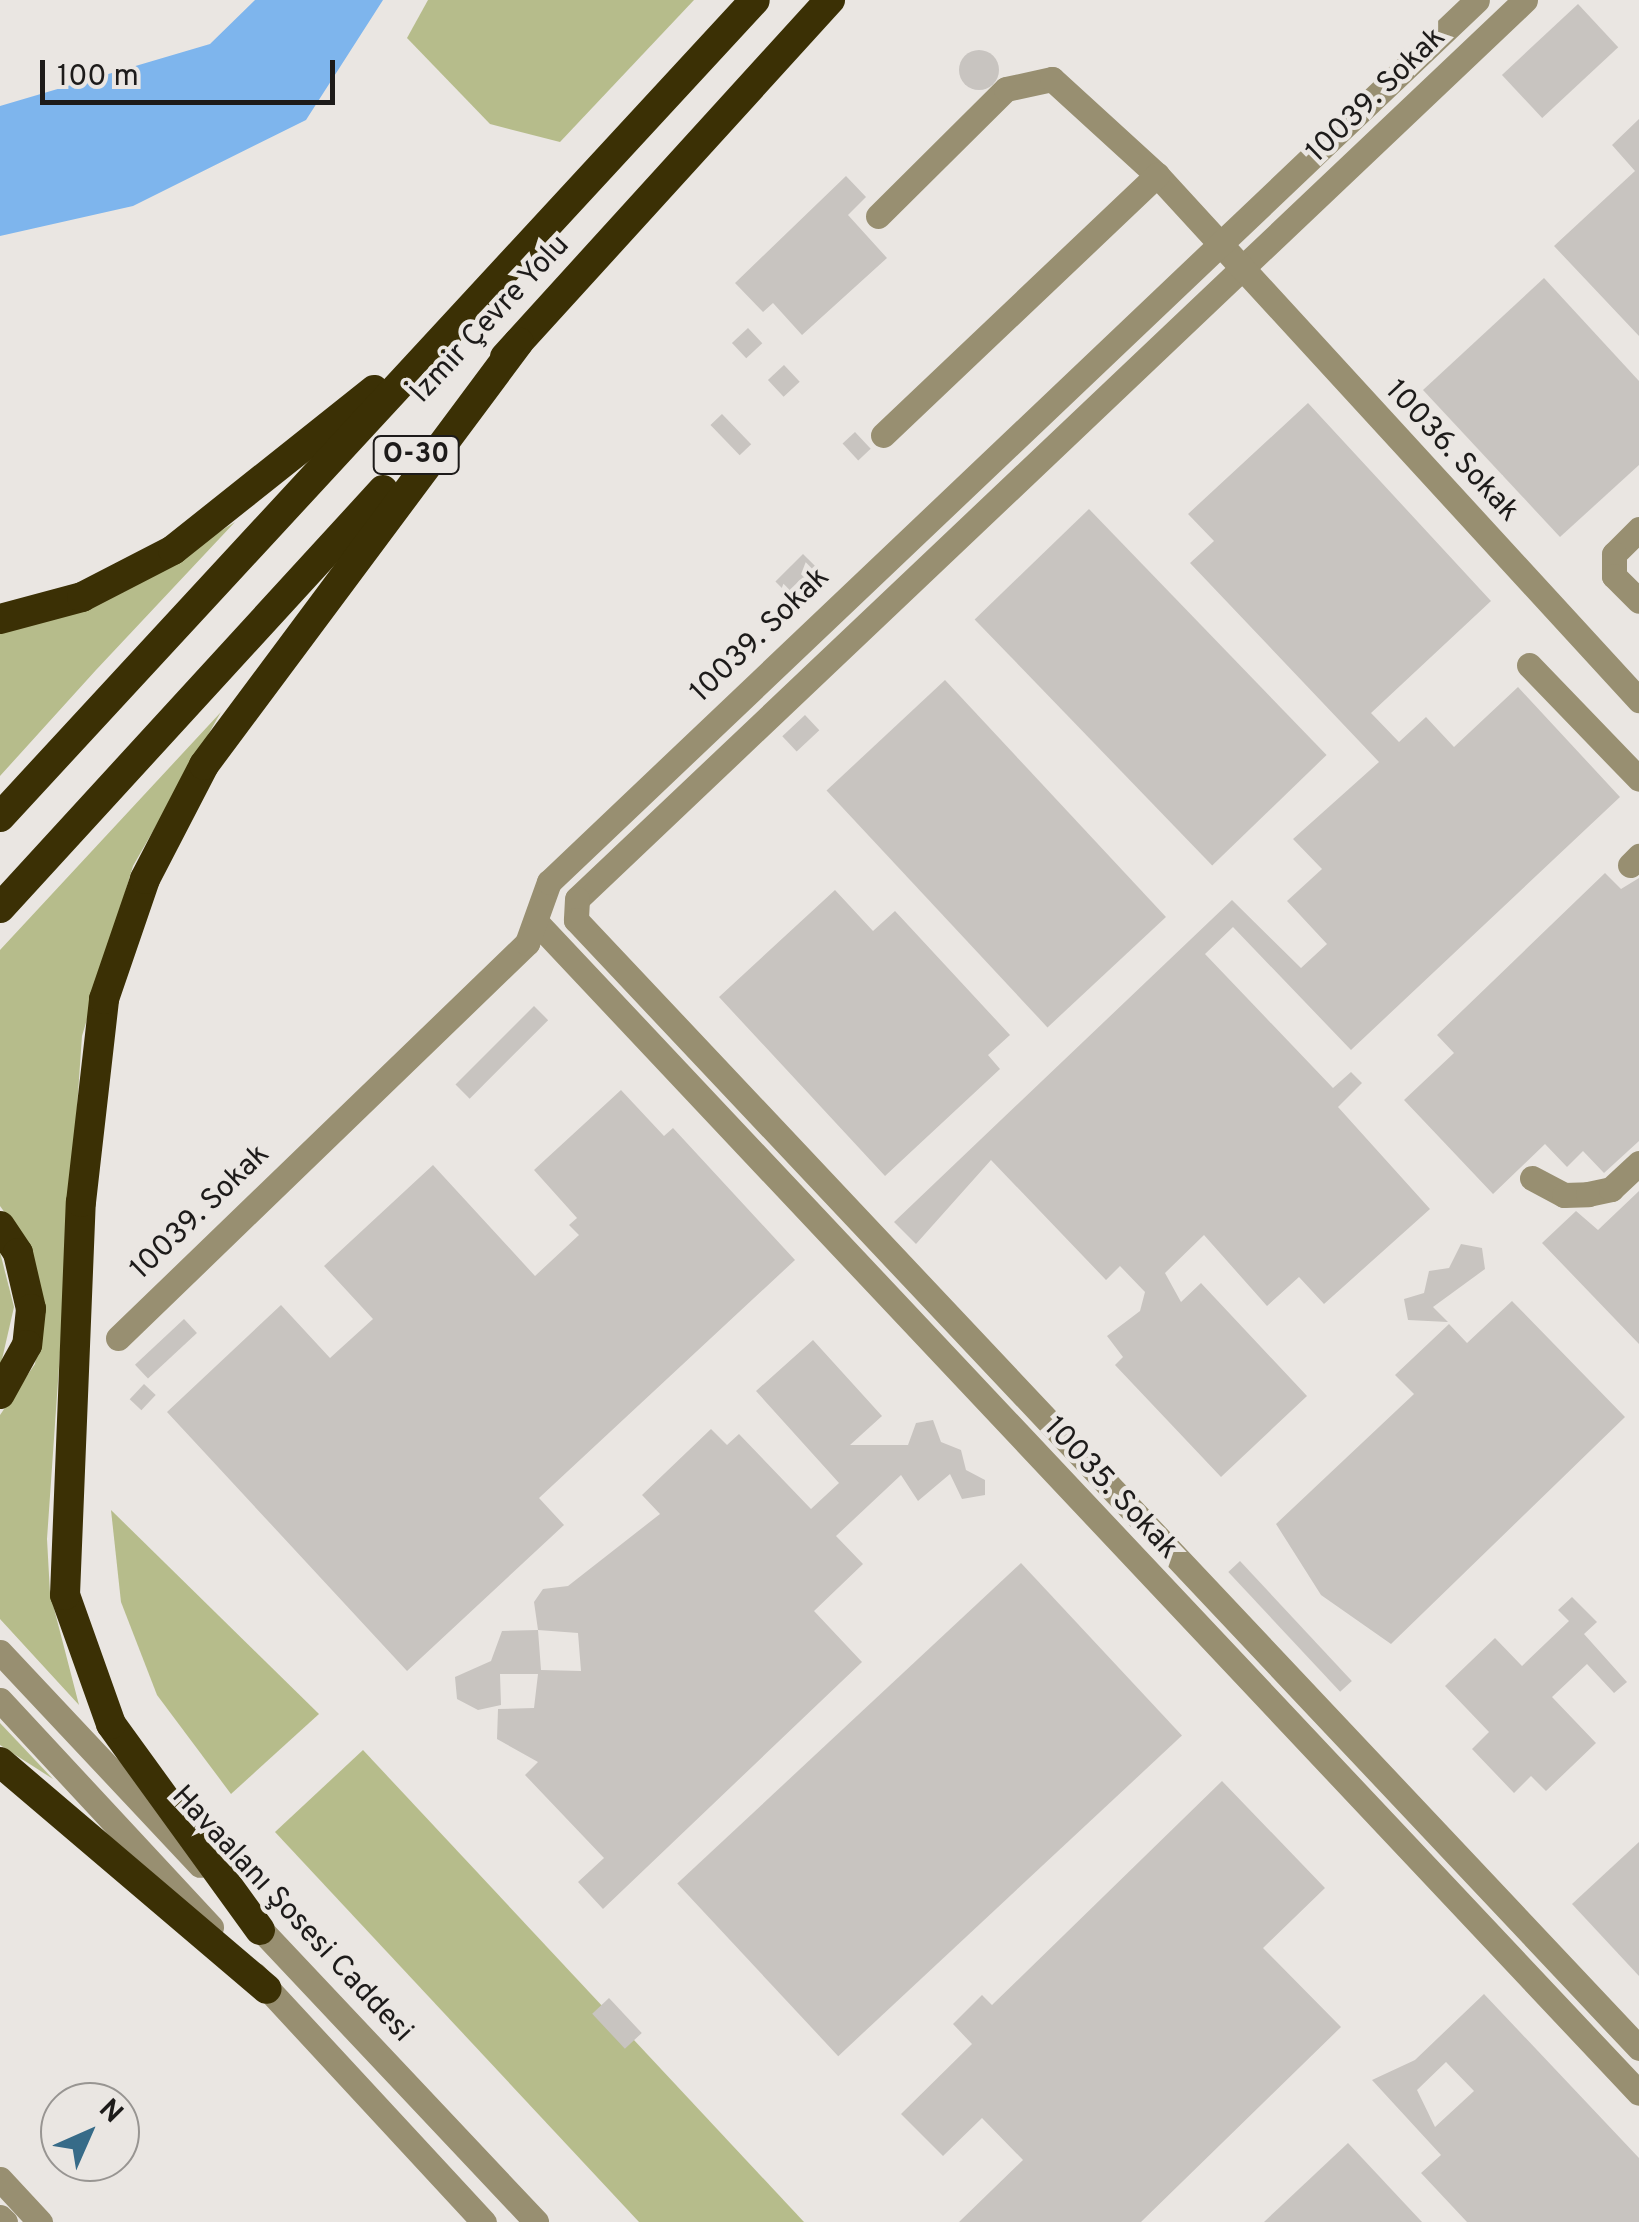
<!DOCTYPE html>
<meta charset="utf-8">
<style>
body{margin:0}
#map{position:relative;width:1639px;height:2222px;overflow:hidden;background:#eae6e2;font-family:Overpass,sans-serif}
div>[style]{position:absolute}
.green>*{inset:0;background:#b6bc8b}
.water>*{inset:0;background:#7eb5ed}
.building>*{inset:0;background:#c8c4c0;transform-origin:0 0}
.round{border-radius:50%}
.minor>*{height:25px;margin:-12.5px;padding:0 12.5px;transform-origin:12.5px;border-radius:12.5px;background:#988f71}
.highway>*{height:30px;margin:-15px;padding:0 15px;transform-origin:15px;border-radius:15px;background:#3b3005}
span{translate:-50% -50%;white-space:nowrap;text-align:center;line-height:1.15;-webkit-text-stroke:9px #eae6e2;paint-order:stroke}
.shield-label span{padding:2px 8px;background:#eae6e2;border:2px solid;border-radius:8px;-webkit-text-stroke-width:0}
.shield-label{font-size:28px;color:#1d1b1a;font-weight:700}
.street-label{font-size:30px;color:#1d1b1a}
.north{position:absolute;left:40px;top:2082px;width:100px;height:100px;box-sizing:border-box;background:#eae6e2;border:2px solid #989592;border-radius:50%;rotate:45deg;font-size:28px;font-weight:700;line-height:40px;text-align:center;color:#1d1b1a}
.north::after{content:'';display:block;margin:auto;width:35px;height:45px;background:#376b88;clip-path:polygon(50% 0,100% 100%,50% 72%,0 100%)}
.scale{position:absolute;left:40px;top:60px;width:295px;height:45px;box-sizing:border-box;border:5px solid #1d1b1a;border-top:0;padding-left:12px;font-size:30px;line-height:35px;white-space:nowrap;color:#1d1b1a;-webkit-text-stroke:8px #eae6e2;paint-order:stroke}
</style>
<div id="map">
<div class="green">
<div style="clip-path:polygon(428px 0,694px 0,560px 142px,490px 124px,407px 38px)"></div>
<div style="clip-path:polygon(235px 522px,96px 670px,0 776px,0 631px,174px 560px)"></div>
<div style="clip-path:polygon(221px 712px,133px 866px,82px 1036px,47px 1539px,50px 1593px,79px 1705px,0 1619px,0 1415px,35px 1364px,43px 1300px,29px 1246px,0 1206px,0 950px)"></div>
<div style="clip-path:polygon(0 1252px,14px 1307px,0 1368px)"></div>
<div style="clip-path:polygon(111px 1510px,319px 1714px,231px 1794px,157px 1695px,121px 1602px)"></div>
<div style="clip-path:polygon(0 1723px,53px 1779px,0 1745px)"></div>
<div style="clip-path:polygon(363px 1750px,804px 2222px,639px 2222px,275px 1832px)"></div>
</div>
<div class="water">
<div style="clip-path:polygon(255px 0,383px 0,306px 120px,133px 206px,0 236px,0 106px,210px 44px)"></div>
</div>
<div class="building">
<div style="left:1578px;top:4px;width:59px;height:104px;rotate:47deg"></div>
<div class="round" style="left:959px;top:50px;width:40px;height:40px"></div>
<div style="clip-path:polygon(1639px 119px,1639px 336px,1554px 246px,1635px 171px,1612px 145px)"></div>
<div style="clip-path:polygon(846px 176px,866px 197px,848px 215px,887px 258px,802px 335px,773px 303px,763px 312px,735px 283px)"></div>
<div style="clip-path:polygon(1544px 278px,1639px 381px,1639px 465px,1560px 537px,1423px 390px)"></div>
<div style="left:748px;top:328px;width:21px;height:22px;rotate:47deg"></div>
<div style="left:784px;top:365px;width:23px;height:22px;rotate:47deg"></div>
<div style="clip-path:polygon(1308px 403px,1491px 601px,1371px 713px,1399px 742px,1426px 717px,1454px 747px,1518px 687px,1620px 797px,1351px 1050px,1233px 927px,1205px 954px,1333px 1088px,1351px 1072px,1362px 1083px,1338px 1107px,1430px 1209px,1324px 1304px,1299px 1277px,1267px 1306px,1204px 1235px,1165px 1273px,1181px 1302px,1201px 1283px,1307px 1396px,1221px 1477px,1115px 1365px,1123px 1357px,1107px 1336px,1140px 1311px,1145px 1292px,1120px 1266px,1106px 1280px,991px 1160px,916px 1244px,894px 1222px,1232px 900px,1301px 968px,1327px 944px,1287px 901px,1322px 869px,1293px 839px,1379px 762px,1190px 563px,1214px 541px,1188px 514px)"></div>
<div style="left:722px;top:414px;width:42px;height:16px;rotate:46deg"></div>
<div style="left:855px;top:432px;width:23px;height:17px;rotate:47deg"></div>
<div style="left:1089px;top:509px;width:342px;height:159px;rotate:46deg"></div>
<div style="left:803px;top:554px;width:21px;height:39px;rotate:45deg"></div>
<div style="left:945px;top:680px;width:324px;height:162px;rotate:47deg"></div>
<div style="left:805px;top:715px;width:21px;height:31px;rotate:47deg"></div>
<div style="clip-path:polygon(1605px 873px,1621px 889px,1639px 878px,1639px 1141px,1604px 1173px,1583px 1151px,1567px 1167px,1545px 1144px,1493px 1194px,1404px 1100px,1454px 1053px,1437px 1035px)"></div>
<div style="clip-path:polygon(835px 890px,873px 931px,895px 911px,1010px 1035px,988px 1055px,1000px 1069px,885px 1176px,719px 997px)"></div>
<div style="left:534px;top:1006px;width:20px;height:111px;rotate:45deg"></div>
<div style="clip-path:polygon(621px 1090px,664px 1136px,673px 1128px,795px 1260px,539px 1498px,564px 1525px,407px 1671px,167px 1412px,281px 1305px,330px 1358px,373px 1319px,324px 1266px,433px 1165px,535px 1276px,579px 1235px,569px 1225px,577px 1218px,534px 1170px)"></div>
<div style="clip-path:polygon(1639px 1191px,1639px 1344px,1542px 1243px,1576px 1211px,1598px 1230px)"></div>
<div style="clip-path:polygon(1461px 1244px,1482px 1248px,1485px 1269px,1433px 1307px,1448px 1322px,1408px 1320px,1404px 1299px,1424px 1293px,1429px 1271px,1449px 1268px)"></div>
<div style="clip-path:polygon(1512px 1301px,1625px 1417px,1391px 1644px,1321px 1595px,1276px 1524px,1414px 1394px,1395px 1375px,1449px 1324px,1467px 1343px)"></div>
<div style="left:184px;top:1319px;width:19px;height:67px;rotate:47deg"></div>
<div style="clip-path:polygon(evenodd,813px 1340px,882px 1416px,850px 1445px,908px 1445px,916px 1423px,933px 1420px,941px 1442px,961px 1450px,966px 1470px,985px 1480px,985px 1495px,962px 1499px,950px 1474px,918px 1501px,901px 1475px,836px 1536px,863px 1564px,814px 1611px,862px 1662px,603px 1909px,578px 1882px,604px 1858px,525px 1775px,538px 1762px,497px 1739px,498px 1709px,534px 1708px,538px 1674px,500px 1674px,501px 1705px,478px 1710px,457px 1699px,455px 1677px,491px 1661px,502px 1631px,538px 1630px,534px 1602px,543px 1589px,568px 1586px,660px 1514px,642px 1495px,711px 1429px,727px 1445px,739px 1434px,811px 1509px,839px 1483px,756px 1391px,813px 1340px,538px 1630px,578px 1633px,581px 1671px,541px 1670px,538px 1630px)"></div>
<div style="left:144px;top:1384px;width:16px;height:21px;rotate:43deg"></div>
<div style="left:1240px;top:1561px;width:164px;height:16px;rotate:47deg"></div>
<div style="left:1021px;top:1563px;width:236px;height:470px;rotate:47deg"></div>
<div style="clip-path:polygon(1572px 1597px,1597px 1622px,1584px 1634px,1627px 1682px,1614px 1693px,1587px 1664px,1552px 1697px,1596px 1743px,1546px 1791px,1531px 1776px,1514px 1793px,1472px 1749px,1489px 1732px,1445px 1686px,1495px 1638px,1522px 1666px,1569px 1621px,1558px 1610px)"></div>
<div style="clip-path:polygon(1222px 1781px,1325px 1888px,1263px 1948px,1341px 2027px,1141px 2222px,959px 2222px,1023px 2160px,982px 2118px,943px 2156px,901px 2114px,972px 2044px,953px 2024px,982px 1995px,992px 2005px)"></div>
<div style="clip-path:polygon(1639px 1842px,1639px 1976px,1572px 1904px)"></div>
<div style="clip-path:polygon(evenodd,1484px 1994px,1639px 2158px,1639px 2222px,1467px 2222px,1421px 2173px,1441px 2155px,1372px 2080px,1415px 2060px,1484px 1994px,1446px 2062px,1474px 2091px,1435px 2127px,1417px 2090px,1446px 2062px)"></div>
<div style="left:609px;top:1998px;width:48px;height:23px;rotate:47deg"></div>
<div style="clip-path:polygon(1348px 2143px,1422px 2222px,1264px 2222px)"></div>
</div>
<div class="minor">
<div style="left:1525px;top:0;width:1306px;rotate:136.52deg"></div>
<div style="left:577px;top:899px;width:21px;rotate:93deg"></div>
<div style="left:576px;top:920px;width:1550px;rotate:46.7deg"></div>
<div style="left:878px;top:216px;width:180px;rotate:-44.8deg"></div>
<div style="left:1006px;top:89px;width:47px;rotate:-12.3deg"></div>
<div style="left:1052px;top:79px;width:142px;rotate:42.4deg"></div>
<div style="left:1157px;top:175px;width:713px;rotate:47.45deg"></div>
<div style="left:883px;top:435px;width:378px;rotate:-43.5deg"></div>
<div style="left:1639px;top:529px;width:35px;rotate:135deg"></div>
<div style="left:1614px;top:554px;width:22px;rotate:90deg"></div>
<div style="left:1614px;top:576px;width:35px;rotate:45deg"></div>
<div style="left:1529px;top:665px;width:158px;rotate:46deg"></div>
<div style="left:1630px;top:865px;width:13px;rotate:-45deg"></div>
<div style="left:539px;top:925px;width:1604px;rotate:46.72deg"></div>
<div style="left:1532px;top:1178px;width:36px;rotate:28deg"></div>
<div style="left:1564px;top:1195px;width:24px;rotate:-2deg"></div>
<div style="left:1588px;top:1194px;width:24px;rotate:-12deg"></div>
<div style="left:1611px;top:1189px;width:38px;rotate:-43deg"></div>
<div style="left:118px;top:1338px;width:569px;rotate:-44deg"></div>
<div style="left:527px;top:943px;width:65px;rotate:-70.2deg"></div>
<div style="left:549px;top:882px;width:1280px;rotate:-43.54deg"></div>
<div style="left:0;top:1652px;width:292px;rotate:46.8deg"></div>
<div style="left:0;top:1700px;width:310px;rotate:47.1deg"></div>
<div style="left:248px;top:1916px;width:420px;rotate:46.7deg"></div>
<div style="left:255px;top:1975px;width:337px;rotate:47.2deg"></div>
<div style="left:0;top:2179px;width:59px;rotate:47.1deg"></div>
<div style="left:0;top:2217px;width:7px;rotate:45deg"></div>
</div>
<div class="highway">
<div style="left:505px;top:357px;width:483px;rotate:-47.7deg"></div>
<div style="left:0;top:619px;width:85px;rotate:-15deg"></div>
<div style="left:82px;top:597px;width:102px;rotate:-27.3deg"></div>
<div style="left:173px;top:550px;width:257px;rotate:-38.5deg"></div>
<div style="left:0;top:817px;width:1112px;rotate:-47.26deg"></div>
<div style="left:0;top:908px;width:567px;rotate:-47.5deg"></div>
<div style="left:0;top:1226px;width:32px;rotate:56deg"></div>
<div style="left:18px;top:1253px;width:57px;rotate:76.9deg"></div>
<div style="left:31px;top:1309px;width:36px;rotate:96deg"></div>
<div style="left:27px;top:1345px;width:56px;rotate:118.9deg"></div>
<div style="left:0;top:1762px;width:350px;rotate:40.4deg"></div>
<div style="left:260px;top:1930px;width:254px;rotate:-125.9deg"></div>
<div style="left:111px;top:1724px;width:137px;rotate:-109.6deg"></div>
<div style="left:65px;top:1595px;width:393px;rotate:-87.7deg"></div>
<div style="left:81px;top:1202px;width:204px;rotate:-83.5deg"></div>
<div style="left:104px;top:999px;width:127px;rotate:-71.1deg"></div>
<div style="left:145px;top:879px;width:128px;rotate:-62.6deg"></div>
<div style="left:204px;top:765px;width:527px;rotate:-53.33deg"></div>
</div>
<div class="shield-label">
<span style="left:416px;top:455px">O-30</span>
</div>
<div class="street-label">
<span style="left:1377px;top:96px;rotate:-44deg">10039. Sokak</span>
<span style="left:491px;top:320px;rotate:-47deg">İzmir Çevre Yolu</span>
<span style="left:1451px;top:452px;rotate:47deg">10036. Sokak</span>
<span style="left:761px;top:636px;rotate:-44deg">10039. Sokak</span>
<span style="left:201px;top:1213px;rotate:-44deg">10039. Sokak</span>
<span style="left:1110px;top:1489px;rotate:47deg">10035. Sokak</span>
<span style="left:291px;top:1915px;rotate:47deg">Havaalanı Şosesi Caddesi</span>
</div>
<div class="north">N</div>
<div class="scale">100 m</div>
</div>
